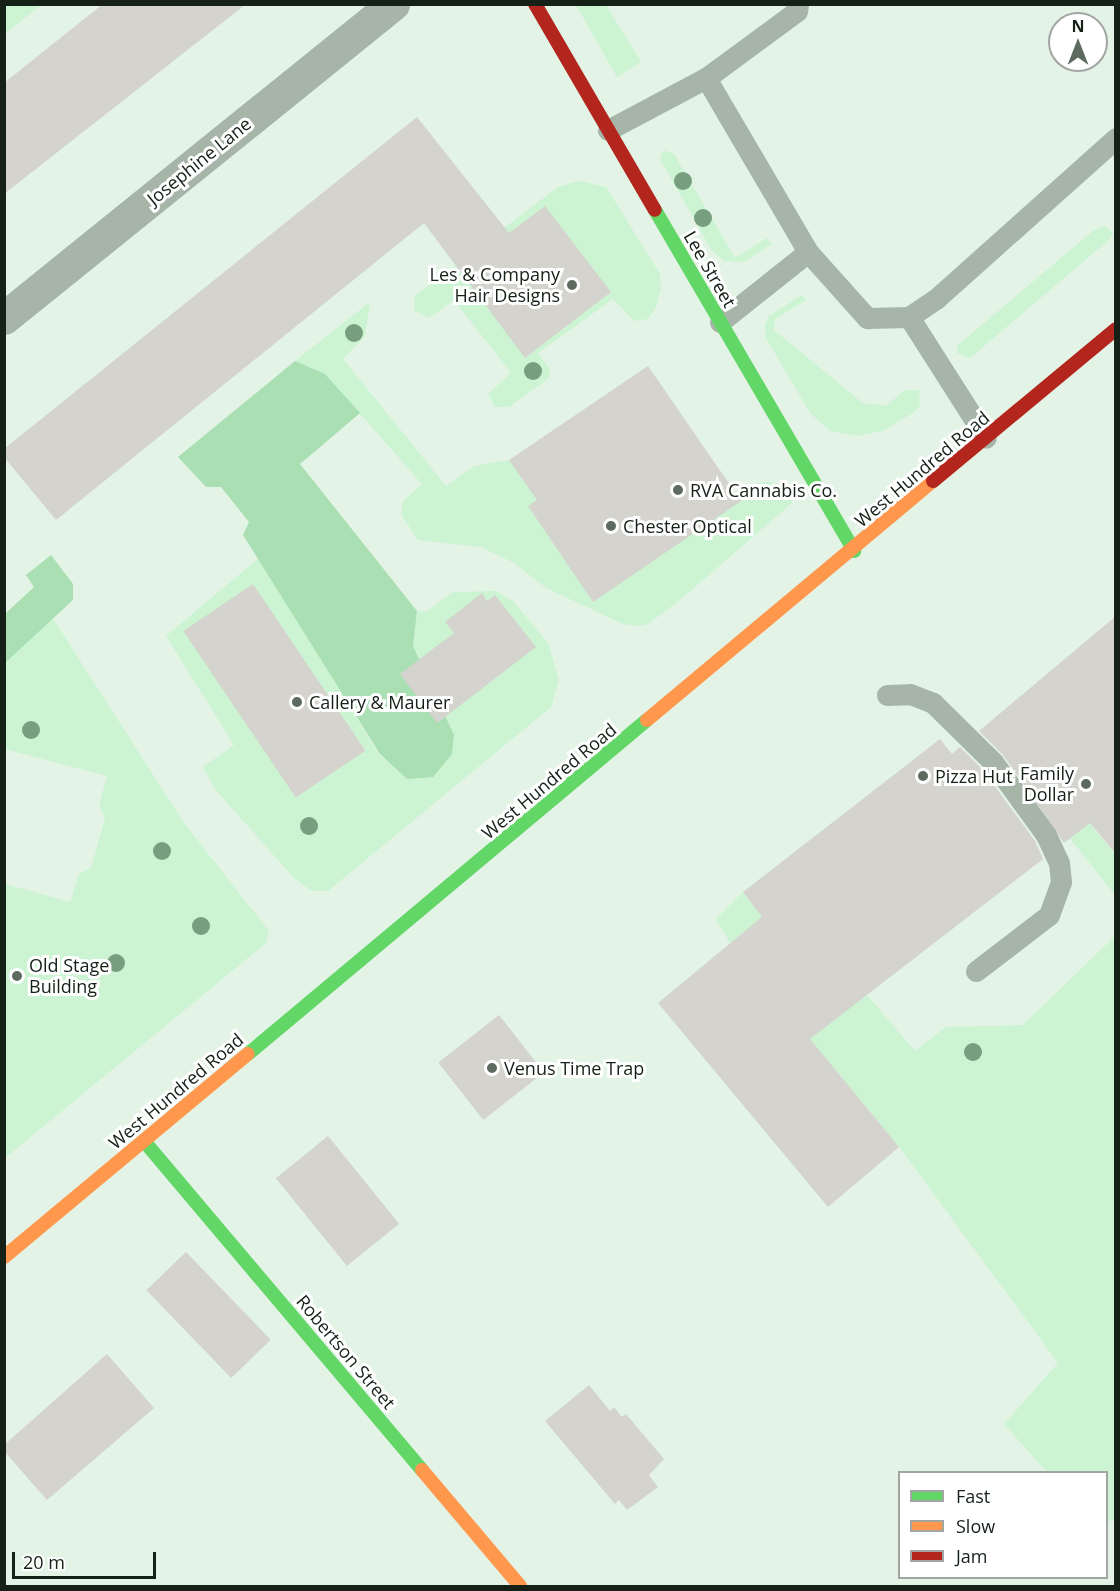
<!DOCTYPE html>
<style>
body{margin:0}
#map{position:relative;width:1120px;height:1591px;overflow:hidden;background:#e3f3e5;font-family:"Open Sans",sans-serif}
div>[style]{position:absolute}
.green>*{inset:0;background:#ccf4d2}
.forest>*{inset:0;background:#a9dfb2}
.building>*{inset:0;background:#d4d3cd;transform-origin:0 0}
.lane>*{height:21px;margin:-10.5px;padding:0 10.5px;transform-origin:10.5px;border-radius:10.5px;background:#a7b5a9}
.street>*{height:33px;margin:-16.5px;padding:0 16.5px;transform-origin:16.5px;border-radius:16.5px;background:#a7b5a9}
.fast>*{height:14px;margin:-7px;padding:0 7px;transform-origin:7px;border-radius:7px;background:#63d668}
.slow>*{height:14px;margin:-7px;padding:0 7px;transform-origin:7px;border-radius:7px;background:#ff974d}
.jam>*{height:14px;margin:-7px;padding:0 7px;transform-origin:7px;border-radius:7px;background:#b3261e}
.trees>*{width:18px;height:18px;margin:-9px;border-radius:50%;background:#769e7f}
.dots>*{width:16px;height:16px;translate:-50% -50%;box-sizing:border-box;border:3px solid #fff;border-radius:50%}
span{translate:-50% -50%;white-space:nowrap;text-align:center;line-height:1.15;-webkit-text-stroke:6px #fff;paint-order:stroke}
.street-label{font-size:18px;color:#152017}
.poi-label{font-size:18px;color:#152017}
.right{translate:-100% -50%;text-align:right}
.left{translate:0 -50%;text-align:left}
.frame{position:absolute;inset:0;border:6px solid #152017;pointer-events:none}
.legend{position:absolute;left:898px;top:1471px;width:210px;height:108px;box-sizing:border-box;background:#fff;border:2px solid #a1a6a2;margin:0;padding:8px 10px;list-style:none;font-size:18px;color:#152017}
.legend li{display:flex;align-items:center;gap:12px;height:30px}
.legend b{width:30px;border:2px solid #a1a6a2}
.north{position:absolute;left:1048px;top:12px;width:60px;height:60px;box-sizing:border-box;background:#fff;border:2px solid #a1a6a2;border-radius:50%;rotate:0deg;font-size:16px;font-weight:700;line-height:24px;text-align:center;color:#152017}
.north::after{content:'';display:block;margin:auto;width:21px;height:27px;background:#5d6a5f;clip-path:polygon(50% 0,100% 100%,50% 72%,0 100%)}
.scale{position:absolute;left:12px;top:1552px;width:144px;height:27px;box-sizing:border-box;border:3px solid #152017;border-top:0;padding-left:8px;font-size:18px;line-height:21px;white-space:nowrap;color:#152017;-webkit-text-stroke:4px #fff;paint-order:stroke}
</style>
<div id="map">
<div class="green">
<div style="clip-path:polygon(5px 4px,41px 4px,41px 5px,5px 34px)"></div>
<div style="clip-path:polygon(576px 5px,606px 5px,641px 62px,617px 77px)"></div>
<div style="clip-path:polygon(663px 150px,674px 154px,735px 258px,767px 238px,772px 244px,744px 262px,724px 261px,711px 249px,660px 159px)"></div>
<div style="clip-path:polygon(579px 181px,606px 187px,660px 274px,661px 288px,656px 308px,648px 319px,634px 321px,613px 299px,538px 353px,550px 369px,549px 378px,509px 407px,495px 407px,488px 394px,511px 373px,454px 300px,429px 318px,414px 310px,415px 296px,558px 187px)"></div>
<div style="clip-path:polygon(1105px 226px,1113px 233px,1110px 239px,970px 358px,957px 353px,958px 345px,1093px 231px)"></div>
<div style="clip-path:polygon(802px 295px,806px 300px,775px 319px,774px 330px,864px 404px,887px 405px,905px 390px,919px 390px,920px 406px,913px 413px,883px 431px,856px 436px,830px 431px,810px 413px,766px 338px,765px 326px,769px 316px)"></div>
<div style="clip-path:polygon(370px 302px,365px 336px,343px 359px,446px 486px,474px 466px,509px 460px,734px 498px,761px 482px,771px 482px,791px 493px,792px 503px,680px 600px,648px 624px,638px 626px,623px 624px,546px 588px,514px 563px,481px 547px,418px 540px,401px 514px,403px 501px,422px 484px,325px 374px,295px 361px)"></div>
<div style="clip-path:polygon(259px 558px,379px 754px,407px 779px,452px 754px,454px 735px,413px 646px,417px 611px,426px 612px,453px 592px,496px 591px,513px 601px,548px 643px,559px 680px,551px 707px,328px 891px,312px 891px,295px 879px,215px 789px,203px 767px,234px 745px,166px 636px)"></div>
<div style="clip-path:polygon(52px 617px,184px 823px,269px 931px,266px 943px,5px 1158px,5px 884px,70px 902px,79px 874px,91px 868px,105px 818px,99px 806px,107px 776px,5px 749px,5px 663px)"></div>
<div style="clip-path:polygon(999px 715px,1115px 854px,1115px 895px,985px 731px)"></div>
<div style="clip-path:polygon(743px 892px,839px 1016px,867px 995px,915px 1051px,946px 1027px,1023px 1025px,1115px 936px,1115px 1519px,1107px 1522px,1106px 1472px,1047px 1472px,1004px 1424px,1058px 1363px,900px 1148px,730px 943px,716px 919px)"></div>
</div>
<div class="forest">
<div style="clip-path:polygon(295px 361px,325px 374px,360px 413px,300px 464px,417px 611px,413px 646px,454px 735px,452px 754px,433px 777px,407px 779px,380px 754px,243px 535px,249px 522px,221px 487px,206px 487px,178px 457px)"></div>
<div style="clip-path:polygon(51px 555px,73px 584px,73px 600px,5px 663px,5px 614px,34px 587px,26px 575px)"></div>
</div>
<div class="building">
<div style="clip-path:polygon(103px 4px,246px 4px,4px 194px,4px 83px)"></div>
<div style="clip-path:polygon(417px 117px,509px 233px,545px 206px,611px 292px,525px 358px,424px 223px,56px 520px,4px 457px,4px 449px)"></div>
<div style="clip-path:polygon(648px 366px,741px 501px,593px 602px,528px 506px,537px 500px,509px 460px)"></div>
<div style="left:253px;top:584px;width:201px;height:84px;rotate:56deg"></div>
<div style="clip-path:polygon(482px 593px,487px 601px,495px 595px,536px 647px,437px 723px,400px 674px,454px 633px,445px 622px)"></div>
<div style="clip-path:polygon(1116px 616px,1116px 854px,1090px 823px,1064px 843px,1003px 755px,979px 731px)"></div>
<div style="clip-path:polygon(940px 739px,952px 754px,960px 747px,983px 770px,1035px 841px,1043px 859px,810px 1039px,899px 1147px,828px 1207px,658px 1003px,762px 917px,743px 892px)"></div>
<div style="left:499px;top:1015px;width:73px;height:77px;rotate:52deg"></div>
<div style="left:328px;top:1136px;width:113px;height:67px;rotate:51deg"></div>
<div style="left:186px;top:1252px;width:122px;height:55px;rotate:46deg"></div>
<div style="clip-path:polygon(107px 1354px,154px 1408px,47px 1500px,4px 1451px,4px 1445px)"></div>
<div style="clip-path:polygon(589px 1385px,610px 1411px,614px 1407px,622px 1417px,626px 1414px,664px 1459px,649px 1475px,658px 1487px,627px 1510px,619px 1500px,615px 1504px,545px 1421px)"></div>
</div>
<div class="lane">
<div style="left:798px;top:4px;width:7px;rotate:98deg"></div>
<div style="left:797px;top:11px;width:113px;rotate:143.6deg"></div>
<div style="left:706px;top:78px;width:202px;rotate:59.6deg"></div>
<div style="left:808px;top:252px;width:89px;rotate:48.2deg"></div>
<div style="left:867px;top:318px;width:42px;rotate:-1.4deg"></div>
<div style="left:909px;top:317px;width:34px;rotate:-34deg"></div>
<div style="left:937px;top:298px;width:240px;rotate:-41.8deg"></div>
<div style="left:608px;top:130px;width:111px;rotate:-28deg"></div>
<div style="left:909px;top:317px;width:143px;rotate:57.5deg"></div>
<div style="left:720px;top:322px;width:112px;rotate:-38.5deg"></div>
<div style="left:887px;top:695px;width:23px;rotate:-2deg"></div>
<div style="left:910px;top:694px;width:25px;rotate:21deg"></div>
<div style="left:933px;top:703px;width:84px;rotate:44.5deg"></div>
<div style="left:993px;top:762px;width:90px;rotate:54deg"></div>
<div style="left:1046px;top:835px;width:31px;rotate:65deg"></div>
<div style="left:1059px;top:863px;width:19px;rotate:84deg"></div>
<div style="left:1061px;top:882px;width:35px;rotate:110deg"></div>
<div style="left:1049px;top:915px;width:92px;rotate:142.5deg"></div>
</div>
<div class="street">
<div style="left:4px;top:318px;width:500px;rotate:-38.9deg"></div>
</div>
<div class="fast">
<div style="left:655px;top:210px;width:395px;rotate:59.7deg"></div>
<div style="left:248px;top:1054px;width:520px;rotate:-39.93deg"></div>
<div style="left:144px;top:1141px;width:431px;rotate:49.8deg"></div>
</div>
<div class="slow">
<div style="left:647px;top:720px;width:373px;rotate:-39.9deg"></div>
<div style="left:4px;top:1257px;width:317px;rotate:-39.8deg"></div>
<div style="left:422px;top:1470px;width:152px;rotate:49.8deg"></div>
</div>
<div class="jam">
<div style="left:535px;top:4px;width:238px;rotate:59.8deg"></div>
<div style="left:933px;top:481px;width:238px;rotate:-39.7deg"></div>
</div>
<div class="trees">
<div style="left:683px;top:181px"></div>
<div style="left:703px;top:218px"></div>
<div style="left:354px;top:333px"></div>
<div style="left:533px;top:371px"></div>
<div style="left:31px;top:730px"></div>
<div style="left:309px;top:826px"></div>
<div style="left:162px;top:851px"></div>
<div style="left:201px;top:926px"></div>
<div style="left:116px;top:963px"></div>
<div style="left:973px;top:1052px"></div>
</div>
<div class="dots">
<div style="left:572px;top:285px;background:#5d6a5f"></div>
<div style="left:678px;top:490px;background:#5d6a5f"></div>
<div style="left:611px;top:526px;background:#5d6a5f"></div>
<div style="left:297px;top:702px;background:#5d6a5f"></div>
<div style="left:923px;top:776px;background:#5d6a5f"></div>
<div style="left:1086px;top:784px;background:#5d6a5f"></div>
<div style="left:17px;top:976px;background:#5d6a5f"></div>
<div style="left:492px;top:1068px;background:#5d6a5f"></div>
</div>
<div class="street-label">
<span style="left:199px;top:161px;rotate:-39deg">Josephine Lane</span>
<span style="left:710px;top:269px;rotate:60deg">Lee Street</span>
<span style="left:922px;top:469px;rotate:-40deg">West Hundred Road</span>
<span style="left:549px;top:781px;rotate:-40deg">West Hundred Road</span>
<span style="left:176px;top:1091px;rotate:-40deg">West Hundred Road</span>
<span style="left:346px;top:1352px;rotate:50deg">Robertson Street</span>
</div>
<div class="poi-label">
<span class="right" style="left:560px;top:285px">Les &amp; Company<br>Hair Designs</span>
<span class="left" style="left:690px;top:490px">RVA Cannabis Co.</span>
<span class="left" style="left:623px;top:526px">Chester Optical</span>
<span class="left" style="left:309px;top:702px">Callery &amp; Maurer</span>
<span class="right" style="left:1074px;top:784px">Family<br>Dollar</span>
<span class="left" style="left:935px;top:776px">Pizza Hut</span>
<span class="left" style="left:29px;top:976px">Old Stage<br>Building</span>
<span class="left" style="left:504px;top:1068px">Venus Time Trap</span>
</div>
<div class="frame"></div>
<ul class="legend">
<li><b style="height:8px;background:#63d668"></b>Fast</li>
<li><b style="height:8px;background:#ff974d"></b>Slow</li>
<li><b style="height:8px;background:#b3261e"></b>Jam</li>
</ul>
<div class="north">N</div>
<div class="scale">20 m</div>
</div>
